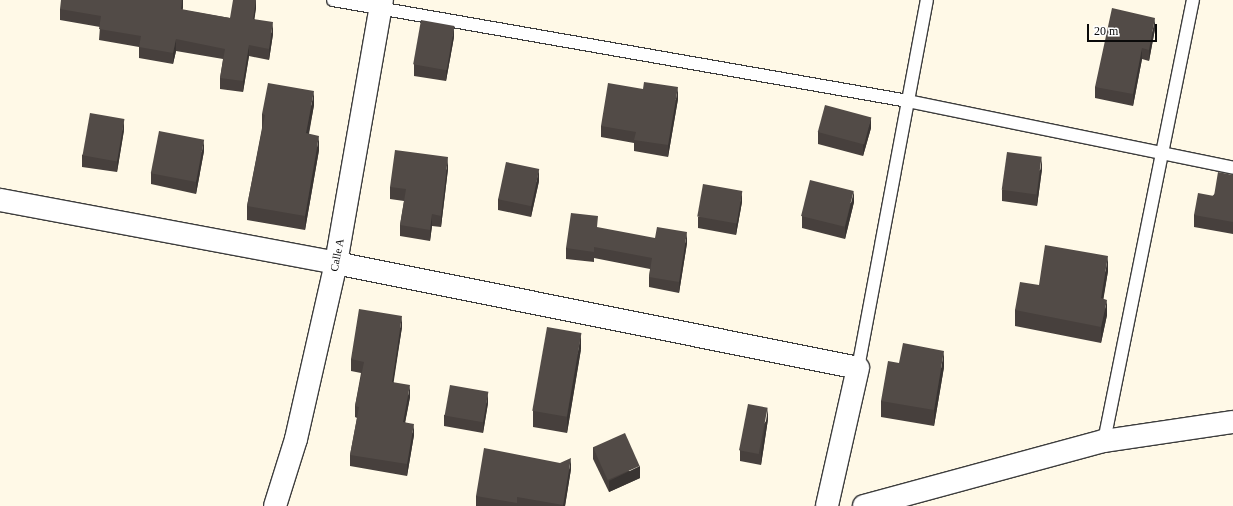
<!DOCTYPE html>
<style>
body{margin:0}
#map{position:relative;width:1233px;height:506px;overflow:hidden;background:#fff9e7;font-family:Georgia,serif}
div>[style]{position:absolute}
.roads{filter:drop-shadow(1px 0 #3d3d3d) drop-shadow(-1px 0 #3d3d3d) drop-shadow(0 1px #3d3d3d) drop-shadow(0 -1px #3d3d3d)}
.service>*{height:12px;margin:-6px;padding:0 6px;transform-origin:6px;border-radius:6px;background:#fff}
.minor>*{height:22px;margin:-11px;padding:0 11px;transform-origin:11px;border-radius:11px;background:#fff}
.wall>*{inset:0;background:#47403d}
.shaded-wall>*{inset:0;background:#393432}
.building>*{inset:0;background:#524b47;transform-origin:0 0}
span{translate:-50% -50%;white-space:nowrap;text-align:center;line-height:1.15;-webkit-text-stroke:4px #fff;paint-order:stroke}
.street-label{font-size:11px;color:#0a0a0a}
.scale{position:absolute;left:1087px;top:24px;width:70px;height:18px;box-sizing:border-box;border:2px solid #0a0a0a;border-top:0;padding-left:5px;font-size:12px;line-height:14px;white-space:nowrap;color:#0a0a0a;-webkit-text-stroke:3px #fff;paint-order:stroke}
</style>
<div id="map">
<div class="roads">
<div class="service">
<div style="left:333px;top:0;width:584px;rotate:9.96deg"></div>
<div style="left:908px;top:101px;width:332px;rotate:11.6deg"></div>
<div style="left:858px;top:368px;width:374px;rotate:-79.4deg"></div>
<div style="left:1104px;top:441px;width:450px;rotate:-78.6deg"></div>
</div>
<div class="minor">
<div style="left:0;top:200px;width:342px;rotate:10.6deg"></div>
<div style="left:336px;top:263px;width:532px;rotate:11.37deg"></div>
<div style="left:858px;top:368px;width:141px;rotate:102.7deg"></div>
<div style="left:275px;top:506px;width:70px;rotate:-72.6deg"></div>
<div style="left:296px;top:439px;width:180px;rotate:-77.2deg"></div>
<div style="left:336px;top:263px;width:267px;rotate:-80.1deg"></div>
<div style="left:864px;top:506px;width:249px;rotate:-15.2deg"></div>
<div style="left:1104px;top:441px;width:130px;rotate:-8.4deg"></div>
</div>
</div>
<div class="wall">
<div style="clip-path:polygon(182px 0,183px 0,182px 10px,230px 18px,256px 0,256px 8px,254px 19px,273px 34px,269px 60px,249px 56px,243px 92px,220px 89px,220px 78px,223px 59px,176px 51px,173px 64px,139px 58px,139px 47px,99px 40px,100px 27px,60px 20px,60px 9px)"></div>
<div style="clip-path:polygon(1155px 29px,1149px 61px,1142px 59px,1133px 106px,1095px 98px,1095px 87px)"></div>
<div style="clip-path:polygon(454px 37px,446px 81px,414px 76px,414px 64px)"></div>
<div style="clip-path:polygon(678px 99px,668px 157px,634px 151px,634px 143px,601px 137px,601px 126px)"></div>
<div style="clip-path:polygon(314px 105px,309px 134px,319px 150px,305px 230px,247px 220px,247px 206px,262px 128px,262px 114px)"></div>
<div style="clip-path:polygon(871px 128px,863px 156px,818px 144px,818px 132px)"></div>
<div style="clip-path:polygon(124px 130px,117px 172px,82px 167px,82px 155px)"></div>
<div style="clip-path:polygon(204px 151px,196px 194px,151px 184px,151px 173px)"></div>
<div style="clip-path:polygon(448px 169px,441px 227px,432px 226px,430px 241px,400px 236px,400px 225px,404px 201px,390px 199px,390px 187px)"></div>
<div style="clip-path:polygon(1042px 169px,1037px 206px,1002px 201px,1002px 190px)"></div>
<div style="clip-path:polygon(1233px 175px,1233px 234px,1194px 227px,1194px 215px)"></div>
<div style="clip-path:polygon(539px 181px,531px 217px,498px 210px,498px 199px)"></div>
<div style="clip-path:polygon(742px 202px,736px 235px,698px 228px,698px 217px)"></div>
<div style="clip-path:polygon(854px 202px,845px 239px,802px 228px,802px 216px)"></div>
<div style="clip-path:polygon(655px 238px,687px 243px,679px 293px,649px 287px,649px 277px,650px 269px,594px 258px,594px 262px,566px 259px,566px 248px)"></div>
<div style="clip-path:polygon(1108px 271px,1103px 299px,1107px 315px,1101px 343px,1015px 326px,1015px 310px,1039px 285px)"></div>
<div style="clip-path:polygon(402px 327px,393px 382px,410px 397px,405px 422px,414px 435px,407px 476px,350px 466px,350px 455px,357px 418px,355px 417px,355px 406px,361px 373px,351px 371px,351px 359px)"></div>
<div style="clip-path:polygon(581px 349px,567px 433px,533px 427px,533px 411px)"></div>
<div style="clip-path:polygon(944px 367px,934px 426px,881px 417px,881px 401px)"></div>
<div style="clip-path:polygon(488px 403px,483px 433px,444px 426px,444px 415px)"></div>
<div style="clip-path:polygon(768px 419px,761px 465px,740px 461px,740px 450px)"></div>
<div style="clip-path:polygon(593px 447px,640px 478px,609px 492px,593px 459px)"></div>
<div style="clip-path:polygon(571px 469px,565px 506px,476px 506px,476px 496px)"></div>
</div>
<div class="shaded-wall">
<div style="clip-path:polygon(182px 0,183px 0,183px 8px,181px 20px,181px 9px)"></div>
<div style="clip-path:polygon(256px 0,256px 8px,253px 30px,253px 19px)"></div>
<div style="clip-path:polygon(1155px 18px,1155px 29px,1149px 61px,1149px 50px)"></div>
<div style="clip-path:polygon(273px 22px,273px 34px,269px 60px,269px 49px)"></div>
<div style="clip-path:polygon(454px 26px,454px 37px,446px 81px,446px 70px)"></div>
<div style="clip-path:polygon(176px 39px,176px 51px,173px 64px,173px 53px)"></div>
<div style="clip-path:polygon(249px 45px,249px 56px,243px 92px,243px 81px)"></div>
<div style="clip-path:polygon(1142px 48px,1142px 59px,1133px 106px,1133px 94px)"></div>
<div style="clip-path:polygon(678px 87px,678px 99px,668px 157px,668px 145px)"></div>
<div style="clip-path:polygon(314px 91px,314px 105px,306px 147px,306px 133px)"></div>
<div style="clip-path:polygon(871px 117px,871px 128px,863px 156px,863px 144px)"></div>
<div style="clip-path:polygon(124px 119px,124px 130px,117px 172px,117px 161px)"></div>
<div style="clip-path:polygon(319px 136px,319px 150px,305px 230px,305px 216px)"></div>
<div style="clip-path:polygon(204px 140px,204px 151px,196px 194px,196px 182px)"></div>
<div style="clip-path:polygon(448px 157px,448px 169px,441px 227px,441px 216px)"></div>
<div style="clip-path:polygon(1042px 157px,1042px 169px,1037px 206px,1037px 195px)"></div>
<div style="clip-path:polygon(539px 169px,539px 181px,531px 217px,531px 206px)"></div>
<div style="clip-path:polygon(742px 191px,742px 202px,736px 235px,736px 224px)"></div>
<div style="clip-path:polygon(854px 191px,854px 202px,845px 239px,845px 227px)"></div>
<div style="clip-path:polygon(432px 214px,432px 226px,430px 241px,430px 230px)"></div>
<div style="clip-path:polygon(687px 232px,687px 243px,679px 293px,679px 282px)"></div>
<div style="clip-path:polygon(1108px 256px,1108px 271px,1101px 314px,1101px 298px)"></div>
<div style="clip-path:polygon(1107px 300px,1107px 315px,1101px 343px,1101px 327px)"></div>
<div style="clip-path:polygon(402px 316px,402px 327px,392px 393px,392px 382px)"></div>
<div style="clip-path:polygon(581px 333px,581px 349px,567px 433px,567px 417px)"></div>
<div style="clip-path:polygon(944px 351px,944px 367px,934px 426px,934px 410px)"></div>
<div style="clip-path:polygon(410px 385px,410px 397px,403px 434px,403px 422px)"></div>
<div style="clip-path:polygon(488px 392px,488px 403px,483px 433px,483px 422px)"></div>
<div style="clip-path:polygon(768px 408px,768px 419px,761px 465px,761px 453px)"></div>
<div style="clip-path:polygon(414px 424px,414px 435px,407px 476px,407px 464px)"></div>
<div style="clip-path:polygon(571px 458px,571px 469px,565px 506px,563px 506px)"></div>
<div style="clip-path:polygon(640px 466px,640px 478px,609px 492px,609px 481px)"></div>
</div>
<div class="building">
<div style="clip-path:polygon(61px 0,182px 0,181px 9px,230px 18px,233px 0,256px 0,253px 19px,273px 22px,269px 49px,249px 45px,243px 81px,220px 78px,225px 49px,176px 39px,173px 53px,139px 47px,141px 36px,99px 29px,101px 16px,60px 9px)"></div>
<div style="clip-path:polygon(1112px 8px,1155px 18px,1149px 50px,1142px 48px,1133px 94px,1095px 87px)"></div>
<div style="left:421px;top:20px;width:34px;height:45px;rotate:10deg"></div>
<div style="clip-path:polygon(644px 82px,678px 87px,668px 145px,634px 140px,636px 132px,601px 126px,608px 83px,643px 89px)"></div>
<div style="clip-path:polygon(268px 83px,314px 91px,306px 133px,319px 136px,305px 216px,247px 206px,265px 115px,262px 114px)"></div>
<div style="left:825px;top:105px;width:48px;height:28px;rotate:15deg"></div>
<div style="left:90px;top:113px;width:35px;height:43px;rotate:10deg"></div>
<div style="left:159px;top:131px;width:46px;height:43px;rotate:11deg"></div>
<div style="clip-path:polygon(395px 150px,448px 157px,441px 216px,432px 214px,430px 230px,400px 225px,406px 189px,390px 187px)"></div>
<div style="left:1007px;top:152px;width:35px;height:38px;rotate:8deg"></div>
<div style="left:506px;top:162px;width:34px;height:38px;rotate:12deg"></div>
<div style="clip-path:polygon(1218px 172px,1233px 175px,1233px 222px,1194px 215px,1198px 193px,1214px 196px)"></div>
<div style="left:810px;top:180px;width:45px;height:37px;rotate:14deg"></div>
<div style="left:703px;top:184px;width:40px;height:33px;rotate:10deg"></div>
<div style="clip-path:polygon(571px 213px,598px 216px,597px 227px,655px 238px,657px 227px,687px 232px,679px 282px,649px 277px,652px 258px,594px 247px,594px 252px,566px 248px)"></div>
<div style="clip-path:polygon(1045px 245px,1108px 256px,1101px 298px,1107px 300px,1101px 327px,1015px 310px,1020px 282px,1039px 285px)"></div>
<div style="clip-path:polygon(359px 309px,402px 316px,392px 382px,410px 385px,403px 422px,414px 424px,407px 464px,350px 455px,359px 407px,355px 406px,364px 362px,351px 359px)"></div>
<div style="left:547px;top:327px;width:35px;height:85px;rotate:10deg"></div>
<div style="clip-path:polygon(903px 343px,944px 351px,934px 410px,881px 401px,888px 361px,899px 363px)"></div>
<div style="left:450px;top:385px;width:39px;height:31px;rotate:10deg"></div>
<div style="left:748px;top:404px;width:20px;height:47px;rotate:11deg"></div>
<div style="left:625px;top:433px;width:36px;height:35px;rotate:66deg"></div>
<div style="clip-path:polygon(484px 448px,560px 463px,571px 458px,563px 505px,517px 497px,517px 503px,476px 496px)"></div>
</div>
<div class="street-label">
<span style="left:337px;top:255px;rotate:-79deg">Calle A</span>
</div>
<div class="scale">20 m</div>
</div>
